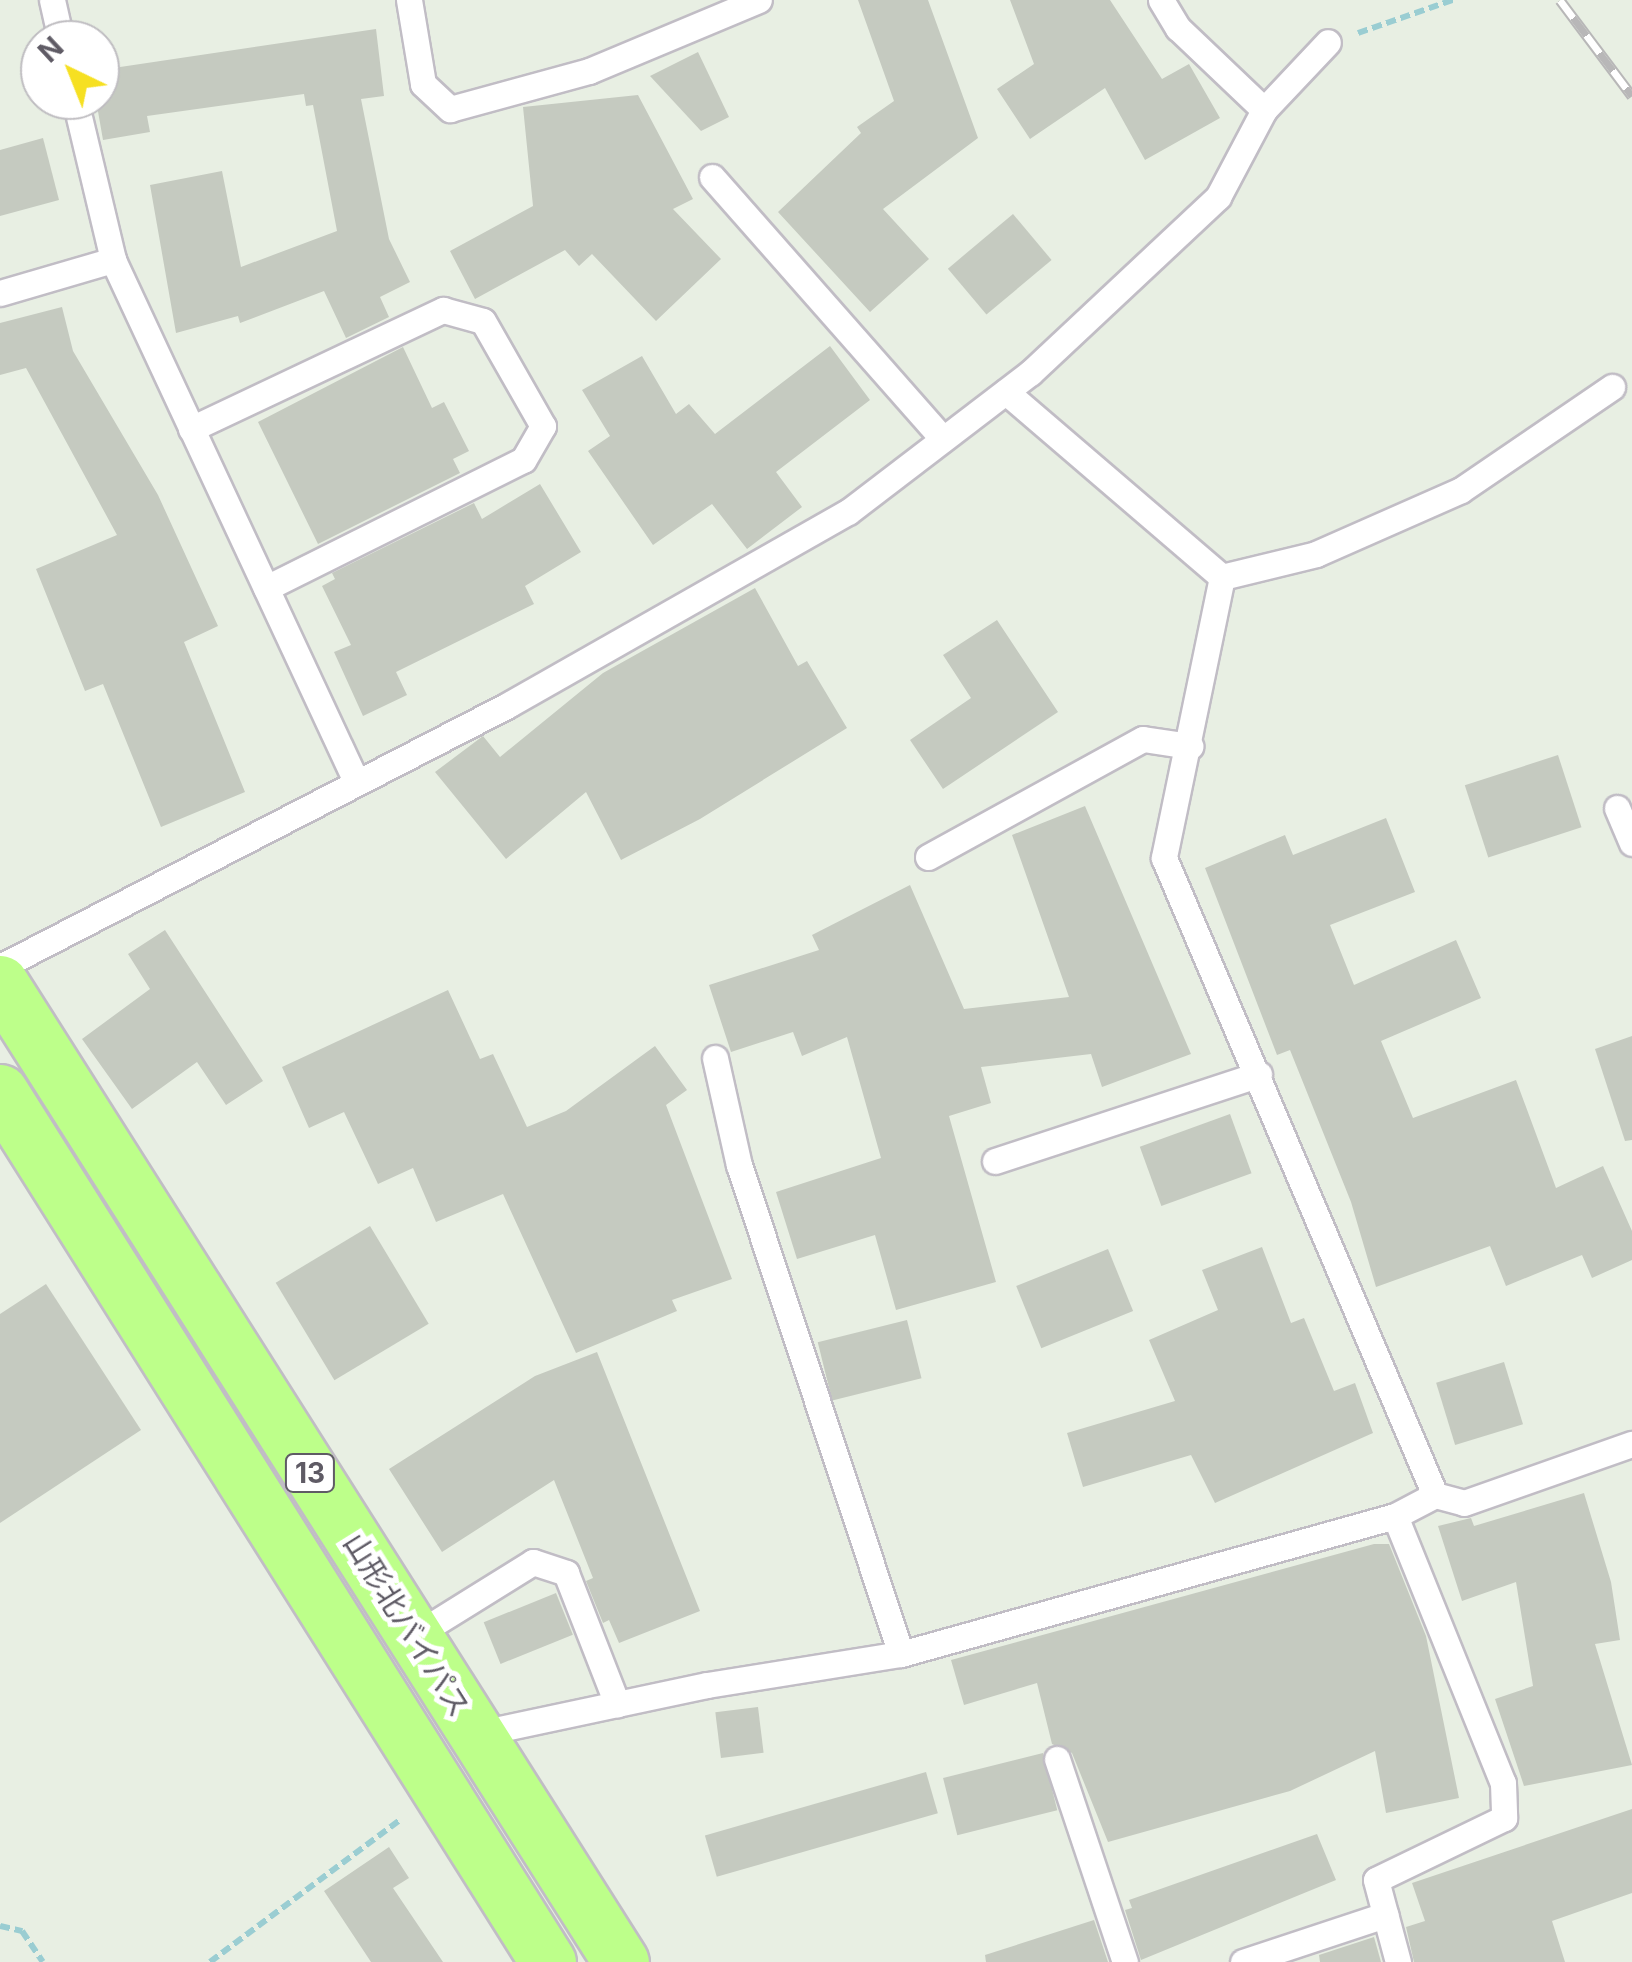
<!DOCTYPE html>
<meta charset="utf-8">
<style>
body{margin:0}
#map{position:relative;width:1632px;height:1962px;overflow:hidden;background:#e8efe3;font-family:Inter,"Noto Sans JP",sans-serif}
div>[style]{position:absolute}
.building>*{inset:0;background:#c5cac0;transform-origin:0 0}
.path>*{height:6px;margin-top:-3px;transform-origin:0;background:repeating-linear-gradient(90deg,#9acdd2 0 10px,transparent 0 15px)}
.roads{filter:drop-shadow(2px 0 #c1bdc5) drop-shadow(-2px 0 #c1bdc5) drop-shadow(0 2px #c1bdc5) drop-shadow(0 -2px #c1bdc5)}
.lane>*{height:25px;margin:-12.5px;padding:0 12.5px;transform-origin:12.5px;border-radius:12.5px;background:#fff}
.highway>*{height:55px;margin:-27.5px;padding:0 27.5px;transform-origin:27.5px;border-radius:27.5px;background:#bdff8a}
.rail>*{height:11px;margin-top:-5.5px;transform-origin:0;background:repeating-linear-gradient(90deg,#fff 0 22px,#b8b7b8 0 44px);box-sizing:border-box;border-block:2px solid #b8b7b8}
span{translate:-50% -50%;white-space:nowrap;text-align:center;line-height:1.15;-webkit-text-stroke:10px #fff;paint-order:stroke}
.shield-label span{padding:2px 8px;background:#fff;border:2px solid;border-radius:8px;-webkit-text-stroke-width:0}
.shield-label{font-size:28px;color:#5f5b65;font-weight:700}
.street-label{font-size:30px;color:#5f5b65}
.north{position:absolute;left:20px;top:20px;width:100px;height:100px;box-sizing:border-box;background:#fff;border:2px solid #bfbdc1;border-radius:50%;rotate:317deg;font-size:28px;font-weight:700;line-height:40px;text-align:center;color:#5f5b65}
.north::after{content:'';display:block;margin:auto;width:35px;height:45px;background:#f6e022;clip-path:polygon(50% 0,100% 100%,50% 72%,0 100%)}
</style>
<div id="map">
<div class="building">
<div style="clip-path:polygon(858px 0,928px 0,978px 138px,883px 209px,929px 259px,870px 312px,778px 212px,861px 133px,857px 127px,894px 101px)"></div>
<div style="clip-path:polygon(1010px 0,1110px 0,1162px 79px,1189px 64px,1220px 118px,1145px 160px,1105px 88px,1030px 139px,997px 89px,1034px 64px)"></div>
<div style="clip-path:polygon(376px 29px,384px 96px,361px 99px,389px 239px,410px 282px,380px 297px,389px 317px,346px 338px,324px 291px,240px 323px,238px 316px,176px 333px,150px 185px,222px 171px,241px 267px,337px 231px,313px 105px,306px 106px,304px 94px,147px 116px,150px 132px,103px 140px,96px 100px,100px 70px)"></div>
<div style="clip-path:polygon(698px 52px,729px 117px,701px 131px,650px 76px)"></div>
<div style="clip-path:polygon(638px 95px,693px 199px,673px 209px,721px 259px,656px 321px,592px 254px,579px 266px,565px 250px,475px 299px,450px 251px,533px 206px,523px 107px)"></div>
<div style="clip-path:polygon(43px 138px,59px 200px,0 216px,0 150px)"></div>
<div style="left:1013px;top:214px;width:60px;height:85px;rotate:50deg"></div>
<div style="clip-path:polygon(62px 307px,73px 351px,158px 495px,218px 626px,184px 642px,245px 792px,161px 827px,103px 684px,85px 691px,36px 569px,117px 535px,26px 368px,0 375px,0 323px)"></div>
<div style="clip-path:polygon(830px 346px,870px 400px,776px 472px,802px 507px,747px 549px,712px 504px,653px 545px,588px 451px,610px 436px,582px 390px,642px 356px,676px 414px,689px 404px,715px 434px)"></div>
<div style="clip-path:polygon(403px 347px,432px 408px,444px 402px,469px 451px,453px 459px,460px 473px,318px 544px,258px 422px)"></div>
<div style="clip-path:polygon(540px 484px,581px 552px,525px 586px,534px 604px,396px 672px,407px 695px,363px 716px,334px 652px,351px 645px,322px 586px,335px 579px,332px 573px,474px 503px,482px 519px)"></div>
<div style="clip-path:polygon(755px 588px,798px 666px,807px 661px,847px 728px,700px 819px,621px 860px,586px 792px,506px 859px,435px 772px,483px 736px,500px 757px,603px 673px)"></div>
<div style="clip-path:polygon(997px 620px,1058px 712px,943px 789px,910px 740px,971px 698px,943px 655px)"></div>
<div style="left:1558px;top:755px;width:76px;height:98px;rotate:72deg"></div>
<div style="clip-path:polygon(1085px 806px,1191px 1054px,1102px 1087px,1091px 1054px,981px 1067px,991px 1103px,949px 1116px,996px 1282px,896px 1310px,875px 1235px,797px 1259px,776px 1192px,881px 1158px,847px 1037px,802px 1056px,793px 1032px,731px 1052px,709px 985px,819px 950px,812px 935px,910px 885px,964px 1009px,1069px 997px,1012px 835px)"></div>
<div style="clip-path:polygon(1386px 818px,1415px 892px,1330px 925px,1354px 985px,1456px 940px,1481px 998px,1381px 1041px,1413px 1118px,1516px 1080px,1556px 1188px,1603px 1166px,1632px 1231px,1632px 1260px,1592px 1278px,1582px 1255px,1506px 1286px,1490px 1246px,1376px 1287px,1351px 1202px,1290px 1050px,1277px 1055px,1205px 868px,1285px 835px,1293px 855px)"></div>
<div style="clip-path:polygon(165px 930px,263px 1081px,226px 1105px,197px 1062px,132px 1109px,82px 1039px,150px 989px,128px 954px)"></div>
<div style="clip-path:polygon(448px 990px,480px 1059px,493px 1054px,527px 1127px,566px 1111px,655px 1046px,687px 1090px,666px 1105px,732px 1279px,672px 1300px,677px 1311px,576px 1353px,503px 1194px,436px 1222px,413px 1168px,378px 1184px,344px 1112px,309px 1128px,282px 1067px)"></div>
<div style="clip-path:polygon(1632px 1036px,1632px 1140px,1625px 1141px,1595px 1049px)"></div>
<div style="left:1230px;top:1114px;width:63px;height:96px;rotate:70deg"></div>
<div style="left:370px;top:1226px;width:114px;height:110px;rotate:59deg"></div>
<div style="clip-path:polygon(1262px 1247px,1291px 1323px,1304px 1318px,1334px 1391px,1355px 1383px,1373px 1433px,1215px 1503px,1191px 1455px,1083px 1487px,1067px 1433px,1175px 1401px,1149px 1340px,1218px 1310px,1202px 1270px)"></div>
<div style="left:1108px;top:1249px;width:67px;height:99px;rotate:68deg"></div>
<div style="clip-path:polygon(46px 1284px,141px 1430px,0 1523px,0 1314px)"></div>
<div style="left:907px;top:1320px;width:60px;height:92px;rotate:76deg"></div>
<div style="clip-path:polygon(597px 1352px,700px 1611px,619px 1643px,609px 1620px,603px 1623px,586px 1581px,593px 1578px,554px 1480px,442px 1552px,389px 1469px,535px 1376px)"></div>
<div style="left:1504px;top:1362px;width:65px;height:71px;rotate:73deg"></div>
<div style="clip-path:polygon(1584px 1493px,1611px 1582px,1620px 1640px,1595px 1644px,1632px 1765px,1524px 1786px,1495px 1699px,1533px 1686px,1516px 1582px,1462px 1601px,1438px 1526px,1471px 1518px,1474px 1526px)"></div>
<div style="clip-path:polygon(1374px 1544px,1389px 1544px,1426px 1636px,1459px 1798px,1386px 1813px,1375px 1751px,1290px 1791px,1108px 1842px,1072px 1753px,1052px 1744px,1037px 1683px,964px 1705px,951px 1660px)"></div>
<div style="left:556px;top:1593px;width:45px;height:78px;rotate:68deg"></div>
<div style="left:758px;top:1707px;width:46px;height:43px;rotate:83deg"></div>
<div style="left:1043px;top:1753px;width:59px;height:103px;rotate:76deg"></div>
<div style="left:926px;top:1772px;width:43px;height:230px;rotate:74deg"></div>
<div style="clip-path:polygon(1632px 1809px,1632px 1893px,1552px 1921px,1565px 1962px,1414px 1962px,1406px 1927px,1425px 1921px,1412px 1883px)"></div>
<div style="clip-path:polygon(1317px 1834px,1336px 1880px,1141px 1960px,1125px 1910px,1132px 1908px,1129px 1900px)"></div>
<div style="clip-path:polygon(389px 1847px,409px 1878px,393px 1888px,443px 1962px,371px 1962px,324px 1891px)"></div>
<div style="clip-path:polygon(1094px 1920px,1108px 1962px,986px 1962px,985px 1955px)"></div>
<div style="clip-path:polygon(1374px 1937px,1381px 1962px,1320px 1962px,1319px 1955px)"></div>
</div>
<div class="path">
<div style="left:1358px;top:33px;width:101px;rotate:-19.2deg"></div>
<div style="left:0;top:1926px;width:23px;rotate:13deg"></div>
<div style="left:22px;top:1931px;width:37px;rotate:56deg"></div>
<div style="left:210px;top:1962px;width:239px;rotate:-36.8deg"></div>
</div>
<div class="roads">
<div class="lane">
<div style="left:52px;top:0;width:41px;rotate:77.3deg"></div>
<div style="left:409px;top:0;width:85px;rotate:80.5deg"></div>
<div style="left:423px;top:84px;width:37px;rotate:43deg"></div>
<div style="left:450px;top:109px;width:144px;rotate:-15.3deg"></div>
<div style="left:589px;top:71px;width:184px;rotate:-22.7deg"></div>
<div style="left:1161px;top:0;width:33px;rotate:59deg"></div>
<div style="left:1178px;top:28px;width:119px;rotate:43.6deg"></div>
<div style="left:75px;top:100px;width:164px;rotate:76.6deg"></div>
<div style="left:712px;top:177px;width:349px;rotate:48.6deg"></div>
<div style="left:0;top:293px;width:118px;rotate:-16.3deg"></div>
<div style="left:113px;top:260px;width:575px;rotate:65deg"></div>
<div style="left:1006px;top:392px;width:284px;rotate:40.6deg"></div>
<div style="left:1222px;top:577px;width:287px;rotate:101.7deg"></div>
<div style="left:1164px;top:858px;width:692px;rotate:66.95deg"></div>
<div style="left:191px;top:429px;width:279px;rotate:-25.3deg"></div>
<div style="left:443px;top:310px;width:41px;rotate:15.4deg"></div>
<div style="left:483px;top:321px;width:121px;rotate:60.3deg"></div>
<div style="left:543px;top:426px;width:39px;rotate:120deg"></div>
<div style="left:523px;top:460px;width:287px;rotate:153.5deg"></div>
<div style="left:1222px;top:577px;width:97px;rotate:-13.7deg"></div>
<div style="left:1316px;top:554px;width:158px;rotate:-23.8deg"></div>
<div style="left:1461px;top:490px;width:183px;rotate:-34.3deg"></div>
<div style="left:1617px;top:808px;width:38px;rotate:67deg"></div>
<div style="left:928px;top:857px;width:245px;rotate:-28.8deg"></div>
<div style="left:1143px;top:739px;width:48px;rotate:8.5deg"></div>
<div style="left:0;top:967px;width:572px;rotate:-27.28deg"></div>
<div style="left:508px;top:705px;width:391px;rotate:-29.6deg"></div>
<div style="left:848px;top:512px;width:229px;rotate:-37.4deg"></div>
<div style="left:1030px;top:373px;width:258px;rotate:-43.1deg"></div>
<div style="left:1218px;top:197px;width:98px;rotate:-62.1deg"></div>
<div style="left:1264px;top:110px;width:93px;rotate:-46.7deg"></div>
<div style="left:715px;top:1058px;width:110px;rotate:77.4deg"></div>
<div style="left:739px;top:1165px;width:515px;rotate:71.67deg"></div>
<div style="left:995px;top:1161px;width:278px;rotate:-18.2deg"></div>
<div style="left:1395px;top:1516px;width:288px;rotate:68deg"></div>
<div style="left:1503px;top:1783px;width:35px;rotate:88deg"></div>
<div style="left:1504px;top:1818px;width:142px;rotate:154.2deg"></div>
<div style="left:1376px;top:1880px;width:85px;rotate:75deg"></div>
<div style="left:414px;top:1636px;width:140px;rotate:-31.9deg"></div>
<div style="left:533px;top:1562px;width:35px;rotate:18deg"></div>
<div style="left:566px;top:1573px;width:141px;rotate:68.7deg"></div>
<div style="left:476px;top:1734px;width:236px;rotate:-12deg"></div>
<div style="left:707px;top:1685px;width:196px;rotate:-9.1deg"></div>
<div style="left:901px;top:1654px;width:513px;rotate:-15.61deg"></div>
<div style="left:1395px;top:1516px;width:45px;rotate:-27.7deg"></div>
<div style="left:1435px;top:1495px;width:30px;rotate:15deg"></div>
<div style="left:1464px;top:1503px;width:178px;rotate:-19.4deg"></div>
<div style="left:1057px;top:1759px;width:214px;rotate:71.5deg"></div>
<div style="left:1243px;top:1962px;width:150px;rotate:-18.3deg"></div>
</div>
<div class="highway">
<div style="left:0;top:983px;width:1159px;rotate:57.61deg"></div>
<div style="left:0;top:1092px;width:1028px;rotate:57.79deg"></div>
</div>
</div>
<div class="rail">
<div style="left:1560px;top:0;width:120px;rotate:53.1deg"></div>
</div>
<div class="shield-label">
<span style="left:310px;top:1473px">13</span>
</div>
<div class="street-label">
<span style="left:407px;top:1625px;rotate:58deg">山形北バイパス</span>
</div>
<div class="north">N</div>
</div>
